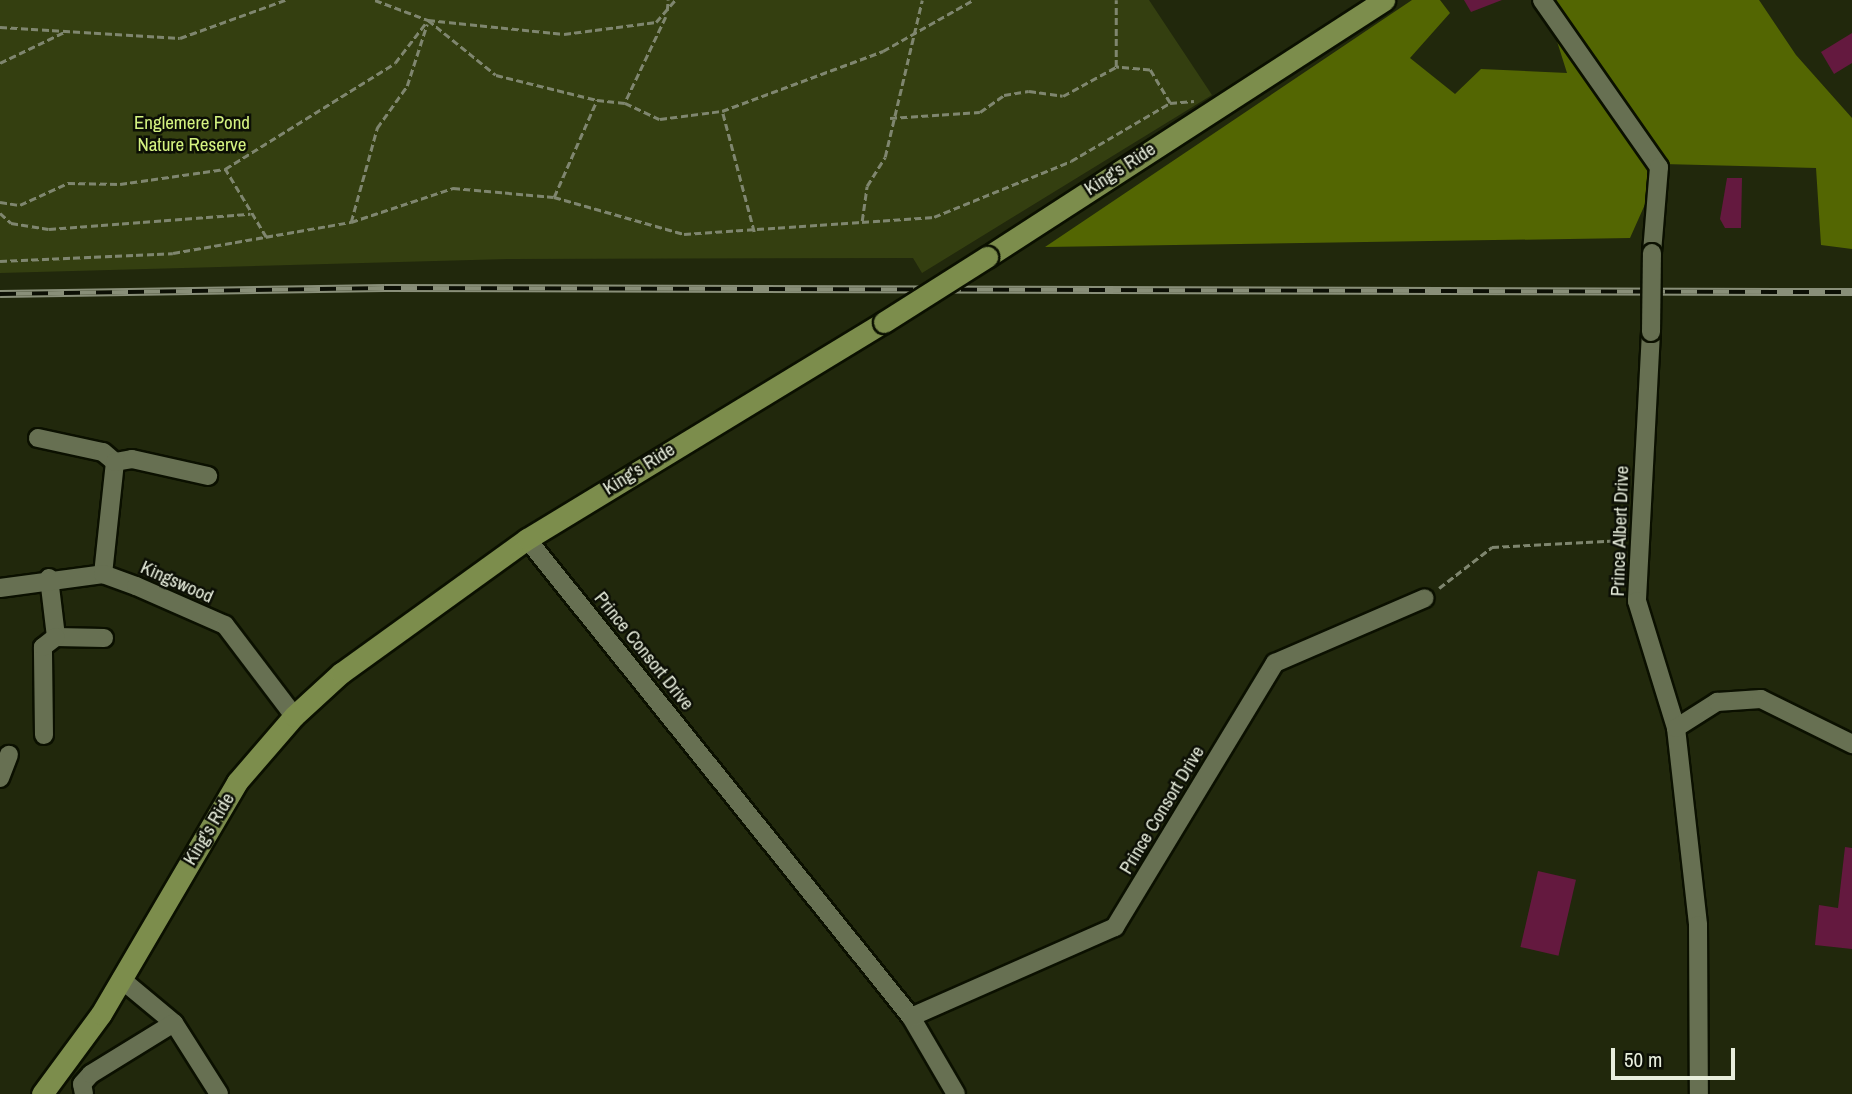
<!DOCTYPE html>
<style>
body{margin:0}
#map{position:relative;width:1852px;height:1094px;overflow:hidden;background:#21280c;font-family:"Archivo Narrow",sans-serif}
div>[style]{position:absolute}
.green>*{inset:0;background:#343f10}
.forest>*{inset:0;background:#536602}
.building>*{inset:0;background:#64193f;transform-origin:0 0}
.path>*{height:2.5px;margin-top:-1.25px;transform-origin:0;background:repeating-linear-gradient(90deg,#7f866f 0 7px,transparent 0 10.5px)}
.roads{filter:drop-shadow(2px 0 #0b1000) drop-shadow(-2px 0 #0b1000) drop-shadow(0 2px #0b1000) drop-shadow(0 -2px #0b1000)}
.minor>*{height:18px;margin:-9px;padding:0 9px;transform-origin:9px;border-radius:9px;background:#677052}
.major>*{height:21px;margin:-10.5px;padding:0 10.5px;transform-origin:10.5px;border-radius:10.5px;background:#7c8d4c}
.rail>*{height:8px;margin-top:-4px;transform-origin:0;background:repeating-linear-gradient(90deg,#0c0f05 0 16px,#898f79 0 32px);box-sizing:border-box;border-block:2px solid #898f79}
.bridges{filter:drop-shadow(2px 0 #0b1000) drop-shadow(-2px 0 #0b1000) drop-shadow(0 2px #0b1000) drop-shadow(0 -2px #0b1000)}
.minor-bridge>*{height:18px;margin:-9px;padding:0 9px;transform-origin:9px;border-radius:9px;background:#677052}
.major-bridge>*{height:21px;margin:-10.5px;padding:0 10.5px;transform-origin:10.5px;border-radius:10.5px;background:#7c8d4c}
span{translate:-50% -50%;white-space:nowrap;text-align:center;line-height:1.15;-webkit-text-stroke:5px #0c0f05;paint-order:stroke}
.park-label{font-size:19px;color:#d4f280}
.street-label{font-size:19px;color:#e8eedd}
.scale{position:absolute;left:1611px;top:1048px;width:124px;height:32px;box-sizing:border-box;border:4px solid #e8eedd;border-top:0;padding-left:9px;font-size:21px;line-height:24px;white-space:nowrap;color:#e8eedd;-webkit-text-stroke:5px #0c0f05;paint-order:stroke}
</style>
<div id="map">
<div class="green">
<div style="clip-path:polygon(0 0,1149px 0,1212px 95px,922px 273px,913px 258px,508px 259px,0 273px)"></div>
</div>
<div class="forest">
<div style="clip-path:polygon(1412px 0,1440px 0,1450px 13px,1410px 58px,1455px 94px,1481px 69px,1567px 73px,1544px 0,1759px 0,1796px 55px,1852px 118px,1852px 249px,1821px 245px,1816px 168px,1663px 164px,1630px 238px,1045px 247px)"></div>
</div>
<div class="building">
<div style="clip-path:polygon(1464px 0,1502px 0,1471px 12px)"></div>
<div style="clip-path:polygon(1852px 33px,1852px 63px,1834px 74px,1821px 52px)"></div>
<div style="clip-path:polygon(1727px 178px,1742px 178px,1741px 228px,1725px 228px,1720px 219px)"></div>
<div style="clip-path:polygon(1845px 847px,1852px 848px,1852px 949px,1815px 945px,1819px 905px,1838px 908px)"></div>
<div style="left:1538px;top:871px;width:39px;height:78px;rotate:13deg"></div>
</div>
<div class="path">
<div style="left:375px;top:0;width:57px;rotate:20.7deg"></div>
<div style="left:428px;top:20px;width:87px;rotate:39deg"></div>
<div style="left:496px;top:75px;width:104px;rotate:13.9deg"></div>
<div style="left:667px;top:11px;width:11px;rotate:-85deg"></div>
<div style="left:666px;top:17px;width:95px;rotate:115.5deg"></div>
<div style="left:625px;top:103px;width:38px;rotate:25deg"></div>
<div style="left:660px;top:119px;width:63px;rotate:-7.4deg"></div>
<div style="left:0;top:27px;width:180px;rotate:3.5deg"></div>
<div style="left:180px;top:38px;width:112px;rotate:-19.9deg"></div>
<div style="left:0;top:63px;width:71px;rotate:-25.8deg"></div>
<div style="left:1170px;top:103px;width:24px;rotate:-5deg"></div>
<div style="left:890px;top:118px;width:90px;rotate:-3.8deg"></div>
<div style="left:980px;top:112px;width:29px;rotate:-35deg"></div>
<div style="left:1004px;top:95px;width:25px;rotate:-9deg"></div>
<div style="left:1029px;top:91px;width:34px;rotate:8deg"></div>
<div style="left:1063px;top:96px;width:60px;rotate:-28.7deg"></div>
<div style="left:554px;top:197px;width:106px;rotate:-66.1deg"></div>
<div style="left:597px;top:100px;width:28px;rotate:6deg"></div>
<div style="left:0;top:202px;width:20px;rotate:9deg"></div>
<div style="left:20px;top:205px;width:53px;rotate:-24.6deg"></div>
<div style="left:68px;top:183px;width:52px;rotate:1.1deg"></div>
<div style="left:120px;top:184px;width:106px;rotate:-8.1deg"></div>
<div style="left:0;top:213px;width:15px;rotate:42deg"></div>
<div style="left:11px;top:223px;width:38px;rotate:9deg"></div>
<div style="left:49px;top:229px;width:202px;rotate:-4.3deg"></div>
<div style="left:862px;top:221px;width:35px;rotate:-82deg"></div>
<div style="left:867px;top:186px;width:34px;rotate:-58deg"></div>
<div style="left:885px;top:157px;width:161px;rotate:-76.7deg"></div>
<div style="left:351px;top:222px;width:98px;rotate:-74.5deg"></div>
<div style="left:377px;top:128px;width:52px;rotate:-54.5deg"></div>
<div style="left:407px;top:86px;width:65px;rotate:-72.1deg"></div>
<div style="left:754px;top:232px;width:125px;rotate:-104.8deg"></div>
<div style="left:722px;top:111px;width:172px;rotate:-20.4deg"></div>
<div style="left:883px;top:51px;width:103px;rotate:-29.5deg"></div>
<div style="left:266px;top:237px;width:79px;rotate:-121.1deg"></div>
<div style="left:225px;top:169px;width:200px;rotate:-31.9deg"></div>
<div style="left:395px;top:63px;width:54px;rotate:-52.5deg"></div>
<div style="left:428px;top:20px;width:137px;rotate:5.9deg"></div>
<div style="left:564px;top:34px;width:93px;rotate:-7.4deg"></div>
<div style="left:656px;top:22px;width:29px;rotate:-49deg"></div>
<div style="left:0;top:261px;width:173px;rotate:-2.6deg"></div>
<div style="left:173px;top:253px;width:181px;rotate:-9.9deg"></div>
<div style="left:351px;top:222px;width:108px;rotate:-18.4deg"></div>
<div style="left:453px;top:188px;width:101px;rotate:5.1deg"></div>
<div style="left:554px;top:197px;width:135px;rotate:15.9deg"></div>
<div style="left:684px;top:234px;width:251px;rotate:-3.9deg"></div>
<div style="left:934px;top:217px;width:148px;rotate:-22.2deg"></div>
<div style="left:1071px;top:161px;width:115px;rotate:-30.4deg"></div>
<div style="left:1170px;top:103px;width:39px;rotate:-121deg"></div>
<div style="left:1150px;top:70px;width:34px;rotate:-175deg"></div>
<div style="left:1116px;top:67px;width:67px;rotate:-90deg"></div>
<div style="left:1439px;top:588px;width:67px;rotate:-37.7deg"></div>
<div style="left:1492px;top:547px;width:132px;rotate:-3deg"></div>
</div>
<div class="roads">
<div class="minor">
<div style="left:1542px;top:0;width:204px;rotate:55deg"></div>
<div style="left:1659px;top:167px;width:86px;rotate:94.7deg"></div>
<div style="left:1651px;top:332px;width:269px;rotate:93deg"></div>
<div style="left:1637px;top:601px;width:133px;rotate:72.9deg"></div>
<div style="left:1676px;top:728px;width:198px;rotate:83.6deg"></div>
<div style="left:1698px;top:925px;width:169px;rotate:89.7deg"></div>
<div style="left:38px;top:438px;width:66px;rotate:12.2deg"></div>
<div style="left:103px;top:452px;width:16px;rotate:40deg"></div>
<div style="left:115px;top:462px;width:113px;rotate:96.1deg"></div>
<div style="left:115px;top:462px;width:17px;rotate:-10deg"></div>
<div style="left:132px;top:459px;width:78px;rotate:12.6deg"></div>
<div style="left:527px;top:539px;width:613px;rotate:51.22deg"></div>
<div style="left:911px;top:1017px;width:89px;rotate:59.7deg"></div>
<div style="left:49px;top:578px;width:59px;rotate:83.2deg"></div>
<div style="left:56px;top:637px;width:48px;rotate:1.2deg"></div>
<div style="left:0;top:588px;width:104px;rotate:-7.7deg"></div>
<div style="left:103px;top:574px;width:35px;rotate:20deg"></div>
<div style="left:136px;top:586px;width:97px;rotate:23.7deg"></div>
<div style="left:225px;top:625px;width:114px;rotate:52.8deg"></div>
<div style="left:1676px;top:728px;width:49px;rotate:-32.4deg"></div>
<div style="left:1717px;top:702px;width:44px;rotate:-3.9deg"></div>
<div style="left:1761px;top:699px;width:102px;rotate:26.3deg"></div>
<div style="left:44px;top:735px;width:88px;rotate:-90.7deg"></div>
<div style="left:43px;top:647px;width:16px;rotate:-38deg"></div>
<div style="left:0;top:778px;width:25px;rotate:-69deg"></div>
<div style="left:121px;top:979px;width:69px;rotate:39.7deg"></div>
<div style="left:174px;top:1023px;width:84px;rotate:57.6deg"></div>
<div style="left:911px;top:1017px;width:223px;rotate:-23.8deg"></div>
<div style="left:1115px;top:927px;width:309px;rotate:-58.8deg"></div>
<div style="left:1275px;top:663px;width:163px;rotate:-23.4deg"></div>
<div style="left:84px;top:1094px;width:10px;rotate:-101deg"></div>
<div style="left:82px;top:1084px;width:13px;rotate:-48deg"></div>
<div style="left:91px;top:1074px;width:97px;rotate:-31.6deg"></div>
</div>
<div class="major">
<div style="left:987px;top:257px;width:473px;rotate:-32.9deg"></div>
<div style="left:42px;top:1094px;width:99px;rotate:-53.6deg"></div>
<div style="left:101px;top:1014px;width:269px;rotate:-59.6deg"></div>
<div style="left:237px;top:782px;width:87px;rotate:-49.2deg"></div>
<div style="left:294px;top:716px;width:64px;rotate:-42.5deg"></div>
<div style="left:341px;top:673px;width:229px;rotate:-35.8deg"></div>
<div style="left:527px;top:539px;width:418px;rotate:-31.3deg"></div>
</div>
</div>
<div class="rail">
<div style="left:0;top:294px;width:385px;rotate:-0.9deg"></div>
<div style="left:385px;top:288px;width:1467px;rotate:0.16deg"></div>
</div>
<div class="bridges">
<div class="minor-bridge">
<div style="left:1651px;top:332px;width:79px;rotate:-89.3deg"></div>
</div>
<div class="major-bridge">
<div style="left:884px;top:322px;width:122px;rotate:-32.3deg"></div>
</div>
</div>
<div class="park-label">
<span style="left:192px;top:134px">Englemere Pond<br>Nature Reserve</span>
</div>
<div class="street-label">
<span style="left:1120px;top:169px;rotate:-33deg">King's Ride</span>
<span style="left:639px;top:469px;rotate:-32deg">King's Ride</span>
<span style="left:1620px;top:531px;rotate:-88deg">Prince Albert Drive</span>
<span style="left:177px;top:582px;rotate:24deg">Kingswood</span>
<span style="left:644px;top:651px;rotate:51deg">Prince Consort Drive</span>
<span style="left:1162px;top:810px;rotate:-59deg">Prince Consort Drive</span>
<span style="left:209px;top:829px;rotate:-59deg">King's Ride</span>
</div>
<div class="scale">50 m</div>
</div>
